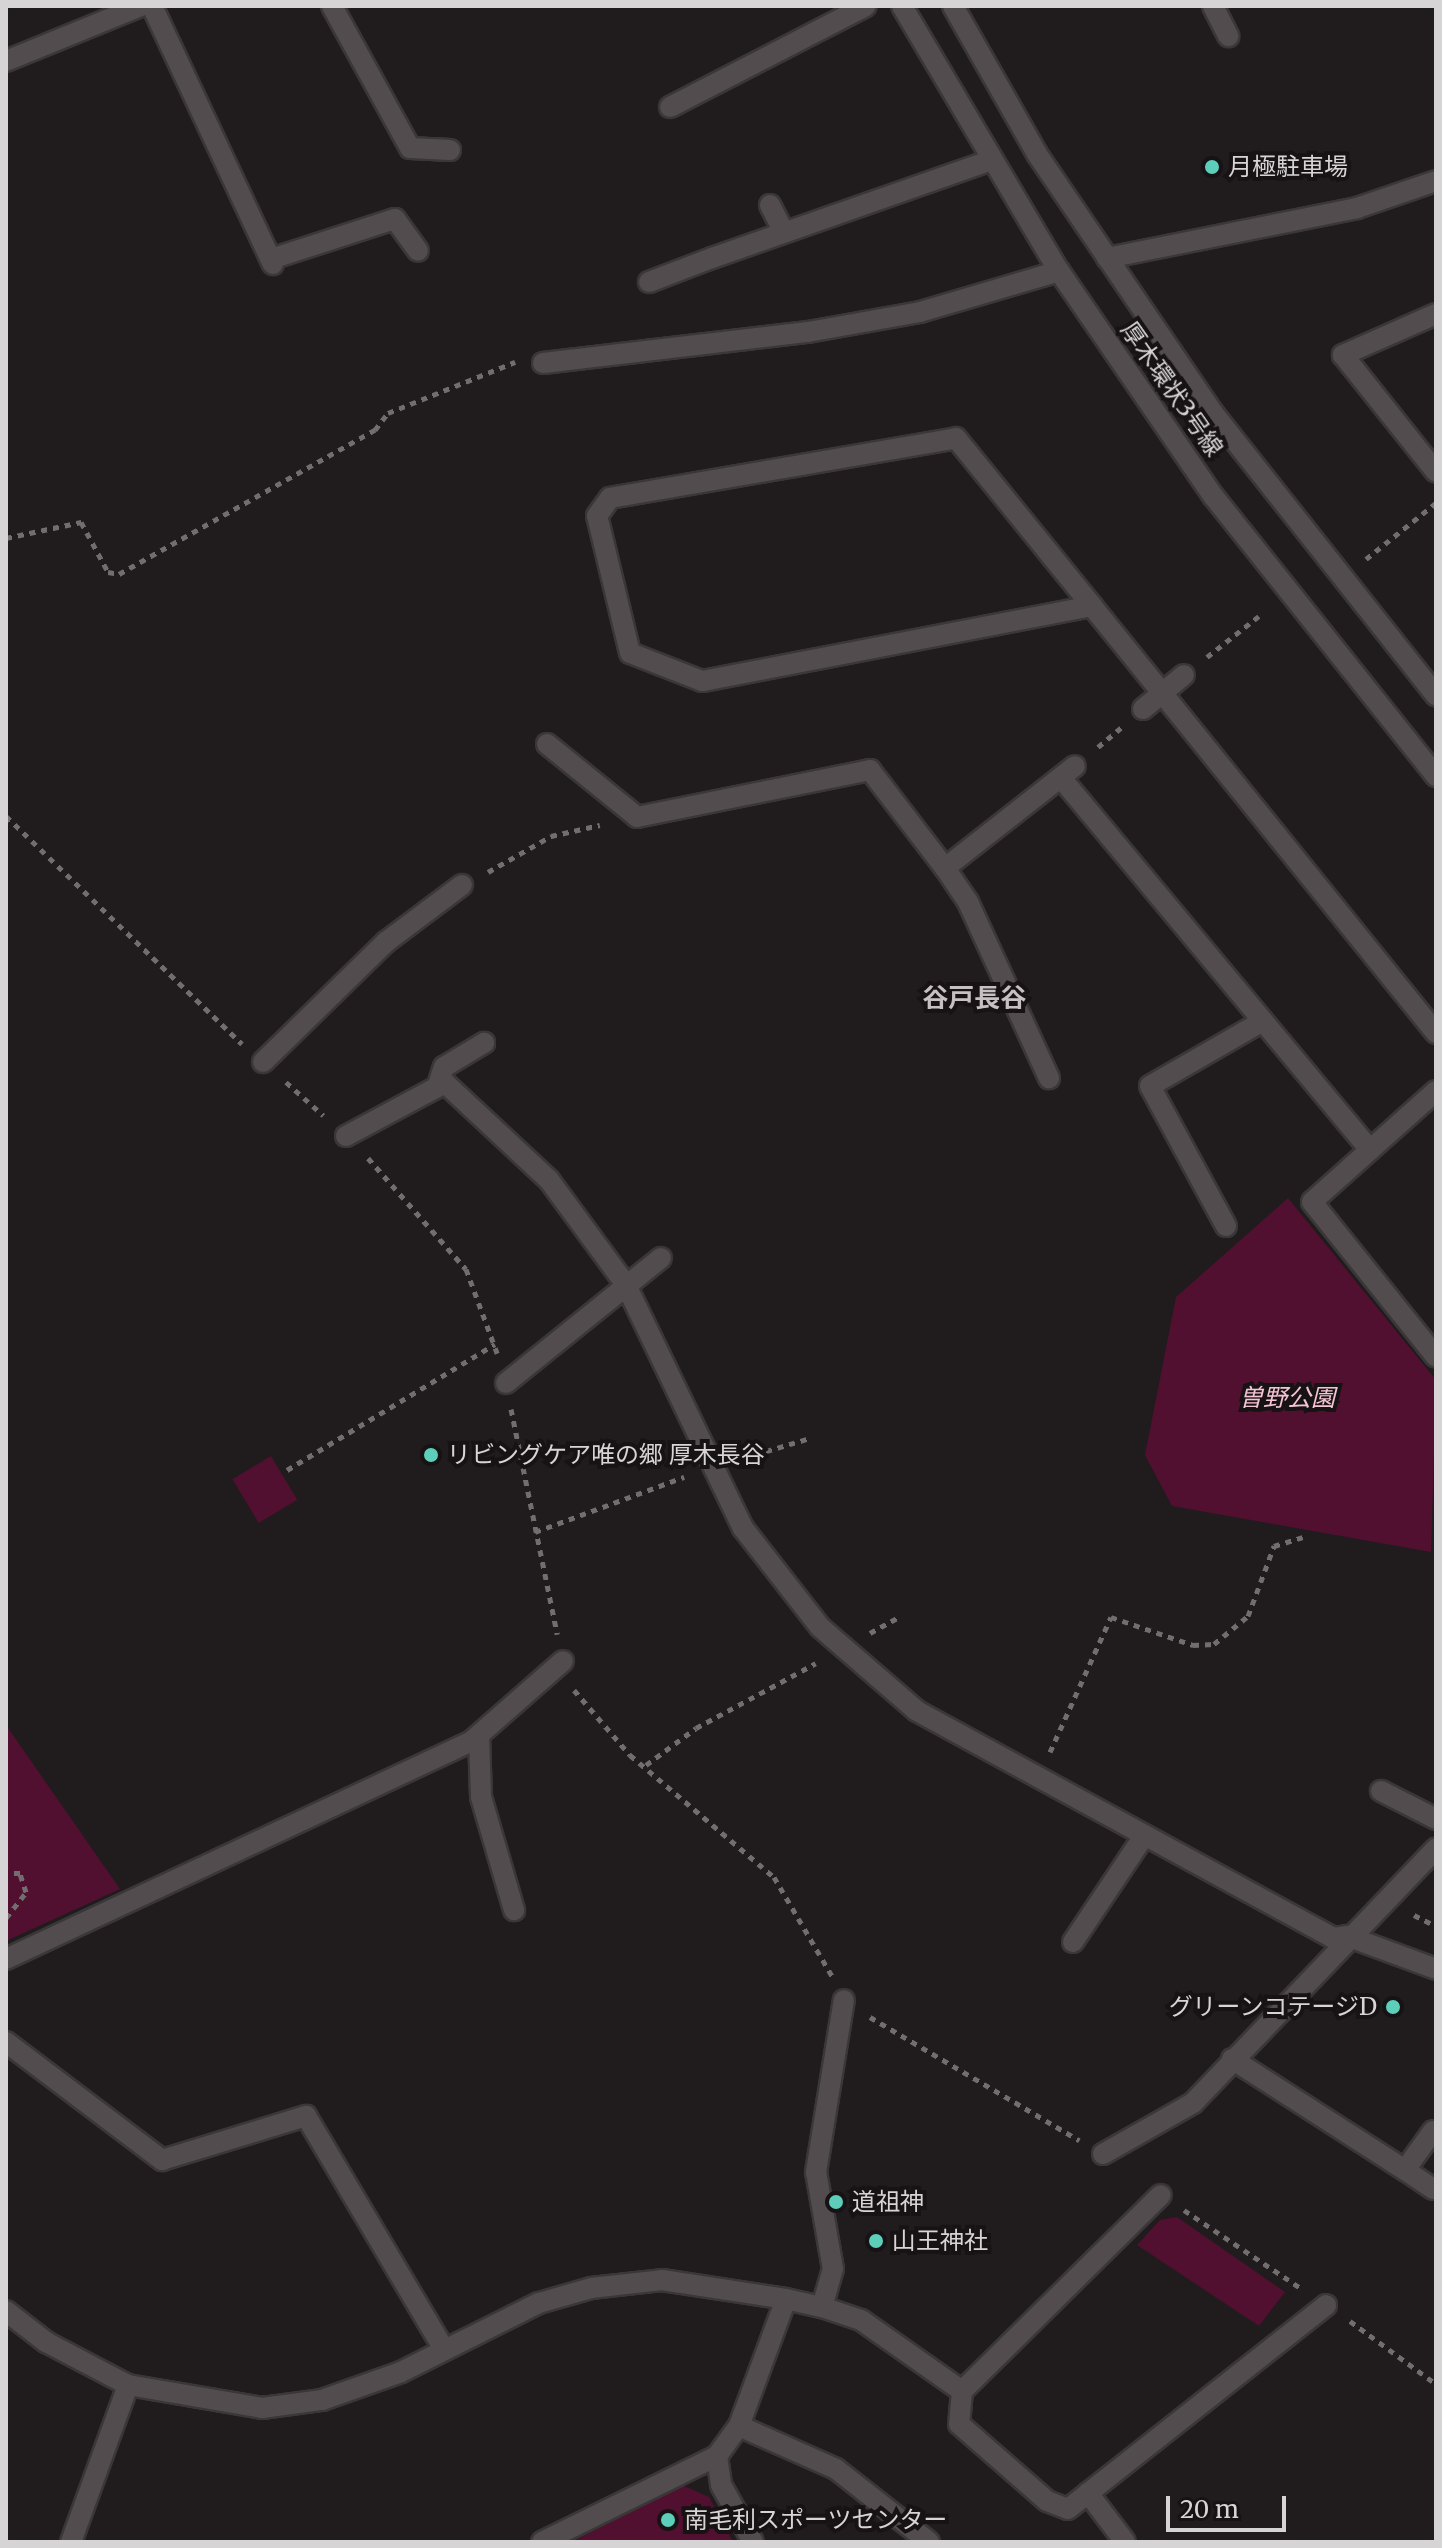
<!DOCTYPE html>
<meta charset="utf-8">
<style>
body{margin:0}
#map{position:relative;width:1442px;height:2548px;overflow:hidden;background:#201b1d;font-family:Merriweather,"Noto Sans JP",serif}
div>[style]{position:absolute}
.green>*{inset:0;background:#511030;transform-origin:0 0}
.path>*{height:5px;margin-top:-2.5px;transform-origin:0;background:repeating-linear-gradient(90deg,#726e6f 0 6px,transparent 0 12px)}
.roads{filter:drop-shadow(2px 0 #3a3738) drop-shadow(-2px 0 #3a3738) drop-shadow(0 2px #3a3738) drop-shadow(0 -2px #3a3738)}
.service>*{height:20px;margin:-10px;padding:0 10px;transform-origin:10px;border-radius:10px;background:#524c4e}
.minor>*{height:20px;margin:-10px;padding:0 10px;transform-origin:10px;border-radius:10px;background:#524c4e}
.tertiary>*{height:20px;margin:-10px;padding:0 10px;transform-origin:10px;border-radius:10px;background:#524c4e}
.dots>*{width:22px;height:22px;translate:-50% -50%;box-sizing:border-box;border:4px solid #171214;border-radius:50%}
span{translate:-50% -50%;white-space:nowrap;text-align:center;line-height:1.15;-webkit-text-stroke:8px #171214;paint-order:stroke}
.poi-label{font-size:24px;color:#d7d4d5}
.left{translate:0 -50%;text-align:left}
.right{translate:-100% -50%;text-align:right}
.street-label{font-size:24px;color:#d7d4d5}
.park-label{font-size:24px;color:#f4c4d5;font-style:italic}
.neighbourhood-label{font-size:26px;color:#c7c0c2;font-weight:700}
.frame{position:absolute;inset:0;border:8px solid #d7d4d5;pointer-events:none}
.scale{position:absolute;left:1166px;top:2496px;width:120px;height:36px;box-sizing:border-box;border:4px solid #d7d4d5;border-top:0;padding-left:10px;font-size:24px;line-height:28px;white-space:nowrap;color:#d7d4d5;-webkit-text-stroke:6px #171214;paint-order:stroke}
</style>
<div id="map">
<div class="green">
<div style="clip-path:polygon(1288px 1198px,1436px 1380px,1431px 1552px,1172px 1506px,1145px 1455px,1176px 1297px)"></div>
<div style="left:271px;top:1456px;width:51px;height:45px;rotate:59deg"></div>
<div style="clip-path:polygon(6px 1725px,120px 1889px,6px 1941px)"></div>
<div style="clip-path:polygon(1177px 2217px,1285px 2292px,1259px 2326px,1137px 2245px,1160px 2220px)"></div>
<div style="clip-path:polygon(682px 2485px,709px 2497px,733px 2542px,572px 2542px)"></div>
</div>
<div class="path">
<div style="left:6px;top:538px;width:77px;rotate:-12deg"></div>
<div style="left:81px;top:522px;width:57px;rotate:61.6deg"></div>
<div style="left:108px;top:572px;width:11px;rotate:10deg"></div>
<div style="left:119px;top:574px;width:294px;rotate:-29.4deg"></div>
<div style="left:375px;top:430px;width:21px;rotate:-53deg"></div>
<div style="left:388px;top:413px;width:137px;rotate:-21.9deg"></div>
<div style="left:1366px;top:559px;width:90px;rotate:-38.7deg"></div>
<div style="left:1207px;top:657px;width:66px;rotate:-38.3deg"></div>
<div style="left:1098px;top:747px;width:30px;rotate:-40deg"></div>
<div style="left:6px;top:816px;width:328px;rotate:44deg"></div>
<div style="left:488px;top:872px;width:73px;rotate:-29.7deg"></div>
<div style="left:551px;top:836px;width:50px;rotate:-12.7deg"></div>
<div style="left:286px;top:1082px;width:50px;rotate:41.7deg"></div>
<div style="left:368px;top:1158px;width:148px;rotate:48.6deg"></div>
<div style="left:466px;top:1269px;width:90px;rotate:69.7deg"></div>
<div style="left:511px;top:1409px;width:230px;rotate:78.4deg"></div>
<div style="left:743px;top:1458px;width:67px;rotate:-16.5deg"></div>
<div style="left:287px;top:1470px;width:243px;rotate:-31.2deg"></div>
<div style="left:535px;top:1532px;width:159px;rotate:-20.3deg"></div>
<div style="left:870px;top:1633px;width:31px;rotate:-29deg"></div>
<div style="left:574px;top:1690px;width:86px;rotate:49.3deg"></div>
<div style="left:630px;top:1755px;width:189px;rotate:40.3deg"></div>
<div style="left:774px;top:1877px;width:115px;rotate:59.6deg"></div>
<div style="left:1050px;top:1752px;width:148px;rotate:-65.7deg"></div>
<div style="left:1111px;top:1617px;width:87px;rotate:18.9deg"></div>
<div style="left:1193px;top:1645px;width:21px;rotate:-3deg"></div>
<div style="left:1214px;top:1644px;width:44px;rotate:-39.5deg"></div>
<div style="left:1248px;top:1616px;width:75px;rotate:-69.6deg"></div>
<div style="left:1274px;top:1546px;width:30px;rotate:-17deg"></div>
<div style="left:646px;top:1765px;width:62px;rotate:-36.5deg"></div>
<div style="left:696px;top:1728px;width:136px;rotate:-28.4deg"></div>
<div style="left:1414px;top:1915px;width:25px;rotate:27deg"></div>
<div style="left:6px;top:1918px;width:33px;rotate:-52deg"></div>
<div style="left:26px;top:1892px;width:20px;rotate:-108deg"></div>
<div style="left:20px;top:1873px;width:13px;rotate:180deg"></div>
<div style="left:870px;top:2017px;width:243px;rotate:30.5deg"></div>
<div style="left:1184px;top:2210px;width:142px;rotate:33.8deg"></div>
<div style="left:1350px;top:2321px;width:107px;rotate:36.2deg"></div>
</div>
<div class="roads">
<div class="service">
<div style="left:332px;top:6px;width:162px;rotate:61.2deg"></div>
<div style="left:410px;top:148px;width:40px;rotate:2.9deg"></div>
<div style="left:271px;top:259px;width:130px;rotate:-17.9deg"></div>
<div style="left:395px;top:219px;width:39px;rotate:54deg"></div>
<div style="left:649px;top:282px;width:67px;rotate:-20.9deg"></div>
<div style="left:945px;top:868px;width:41px;rotate:55.9deg"></div>
<div style="left:968px;top:902px;width:194px;rotate:65.3deg"></div>
<div style="left:438px;top:1085px;width:19px;rotate:-72deg"></div>
<div style="left:444px;top:1067px;width:47px;rotate:-31deg"></div>
<div style="left:1226px;top:1226px;width:159px;rotate:-118.5deg"></div>
<div style="left:1150px;top:1086px;width:130px;rotate:-29.9deg"></div>
</div>
<div class="minor">
<div style="left:152px;top:6px;width:285px;rotate:64.9deg"></div>
<div style="left:1213px;top:6px;width:34px;rotate:63deg"></div>
<div style="left:670px;top:107px;width:220px;rotate:-27.3deg"></div>
<div style="left:770px;top:205px;width:29px;rotate:63deg"></div>
<div style="left:712px;top:258px;width:293px;rotate:-19.3deg"></div>
<div style="left:1107px;top:258px;width:255px;rotate:-11.3deg"></div>
<div style="left:1357px;top:208px;width:83px;rotate:-18.9deg"></div>
<div style="left:1436px;top:314px;width:102px;rotate:156.2deg"></div>
<div style="left:1343px;top:355px;width:149px;rotate:51.5deg"></div>
<div style="left:543px;top:363px;width:267px;rotate:-6.7deg"></div>
<div style="left:808px;top:332px;width:114px;rotate:-10.1deg"></div>
<div style="left:920px;top:312px;width:145px;rotate:-16.4deg"></div>
<div style="left:1092px;top:606px;width:397px;rotate:169.1deg"></div>
<div style="left:702px;top:681px;width:77px;rotate:-158.7deg"></div>
<div style="left:630px;top:653px;width:141px;rotate:-103.5deg"></div>
<div style="left:597px;top:516px;width:22px;rotate:-54deg"></div>
<div style="left:610px;top:498px;width:351px;rotate:-9.8deg"></div>
<div style="left:956px;top:438px;width:216px;rotate:51deg"></div>
<div style="left:1092px;top:606px;width:548px;rotate:51.14deg"></div>
<div style="left:1143px;top:709px;width:53px;rotate:-39.7deg"></div>
<div style="left:547px;top:744px;width:116px;rotate:39deg"></div>
<div style="left:637px;top:817px;width:238px;rotate:-11.4deg"></div>
<div style="left:870px;top:770px;width:123px;rotate:52.6deg"></div>
<div style="left:945px;top:868px;width:165px;rotate:-38.1deg"></div>
<div style="left:1062px;top:779px;width:479px;rotate:50.3deg"></div>
<div style="left:263px;top:1062px;width:172px;rotate:-44.3deg"></div>
<div style="left:386px;top:942px;width:95px;rotate:-36.9deg"></div>
<div style="left:1436px;top:1091px;width:166px;rotate:138.2deg"></div>
<div style="left:1312px;top:1202px;width:198px;rotate:51.3deg"></div>
<div style="left:346px;top:1136px;width:112px;rotate:-28.2deg"></div>
<div style="left:445px;top:1083px;width:142px;rotate:43deg"></div>
<div style="left:549px;top:1180px;width:130px;rotate:53.7deg"></div>
<div style="left:626px;top:1285px;width:270px;rotate:64.3deg"></div>
<div style="left:743px;top:1528px;width:125px;rotate:52.1deg"></div>
<div style="left:820px;top:1627px;width:128px;rotate:40.9deg"></div>
<div style="left:917px;top:1711px;width:474px;rotate:28.6deg"></div>
<div style="left:1333px;top:1938px;width:14px;rotate:-8deg"></div>
<div style="left:1347px;top:1936px;width:95px;rotate:20.3deg"></div>
<div style="left:506px;top:1383px;width:199px;rotate:-38.9deg"></div>
<div style="left:479px;top:1736px;width:61px;rotate:88.1deg"></div>
<div style="left:481px;top:1797px;width:118px;rotate:73.7deg"></div>
<div style="left:1381px;top:1791px;width:62px;rotate:27deg"></div>
<div style="left:1073px;top:1942px;width:128px;rotate:-56.2deg"></div>
<div style="left:6px;top:1959px;width:514px;rotate:-25.07deg"></div>
<div style="left:472px;top:1741px;width:121px;rotate:-41.3deg"></div>
<div style="left:6px;top:2042px;width:196px;rotate:37.1deg"></div>
<div style="left:162px;top:2160px;width:151px;rotate:-17deg"></div>
<div style="left:306px;top:2116px;width:271px;rotate:59.4deg"></div>
<div style="left:1232px;top:2059px;width:206px;rotate:32.7deg"></div>
<div style="left:1405px;top:2170px;width:48px;rotate:-54.3deg"></div>
<div style="left:1103px;top:2154px;width:103px;rotate:-29.5deg"></div>
<div style="left:1193px;top:2103px;width:352px;rotate:-46.3deg"></div>
<div style="left:1405px;top:2170px;width:34px;rotate:34deg"></div>
<div style="left:822px;top:2307px;width:41px;rotate:18.4deg"></div>
<div style="left:861px;top:2320px;width:123px;rotate:35.1deg"></div>
<div style="left:962px;top:2391px;width:33px;rotate:95deg"></div>
<div style="left:959px;top:2424px;width:117px;rotate:41.2deg"></div>
<div style="left:1047px;top:2501px;width:22px;rotate:21deg"></div>
<div style="left:1068px;top:2509px;width:329px;rotate:-38.3deg"></div>
<div style="left:6px;top:2311px;width:51px;rotate:37.8deg"></div>
<div style="left:46px;top:2342px;width:93px;rotate:27.7deg"></div>
<div style="left:128px;top:2385px;width:136px;rotate:9.7deg"></div>
<div style="left:262px;top:2408px;width:61px;rotate:-7.6deg"></div>
<div style="left:322px;top:2400px;width:84px;rotate:-19.5deg"></div>
<div style="left:401px;top:2372px;width:154px;rotate:-26.6deg"></div>
<div style="left:539px;top:2303px;width:54px;rotate:-16.1deg"></div>
<div style="left:591px;top:2288px;width:71px;rotate:-6.4deg"></div>
<div style="left:662px;top:2280px;width:125px;rotate:8.7deg"></div>
<div style="left:962px;top:2391px;width:279px;rotate:-44.6deg"></div>
<div style="left:739px;top:2426px;width:106px;rotate:23.9deg"></div>
<div style="left:836px;top:2469px;width:118px;rotate:38.1deg"></div>
<div style="left:717px;top:2456px;width:29px;rotate:82deg"></div>
<div style="left:721px;top:2485px;width:65px;rotate:60.7deg"></div>
<div style="left:1088px;top:2493px;width:61px;rotate:52.9deg"></div>
<div style="left:71px;top:2542px;width:167px;rotate:-70deg"></div>
<div style="left:542px;top:2542px;width:195px;rotate:-26.2deg"></div>
<div style="left:717px;top:2456px;width:37px;rotate:-54deg"></div>
<div style="left:739px;top:2426px;width:135px;rotate:-69.7deg"></div>
<div style="left:786px;top:2299px;width:37px;rotate:13deg"></div>
<div style="left:822px;top:2307px;width:40px;rotate:-74deg"></div>
<div style="left:833px;top:2269px;width:98px;rotate:-99.9deg"></div>
<div style="left:816px;top:2172px;width:174px;rotate:-80.8deg"></div>
</div>
<div class="tertiary">
<div style="left:902px;top:6px;width:308px;rotate:59.4deg"></div>
<div style="left:1059px;top:271px;width:274px;rotate:55.6deg"></div>
<div style="left:1214px;top:497px;width:357px;rotate:51.5deg"></div>
<div style="left:953px;top:6px;width:170px;rotate:60.4deg"></div>
<div style="left:1037px;top:154px;width:313px;rotate:55.8deg"></div>
<div style="left:1213px;top:413px;width:360px;rotate:51.7deg"></div>
<div style="left:6px;top:61px;width:146px;rotate:-22.2deg"></div>
</div>
</div>
<div class="dots">
<div style="left:1212px;top:167px;background:#5dceb9"></div>
<div style="left:431px;top:1455px;background:#5dceb9"></div>
<div style="left:1393px;top:2007px;background:#5dceb9"></div>
<div style="left:836px;top:2202px;background:#5dceb9"></div>
<div style="left:876px;top:2241px;background:#5dceb9"></div>
<div style="left:668px;top:2520px;background:#5dceb9"></div>
</div>
<div class="poi-label">
<span class="left" style="left:1228px;top:167px">月極駐車場</span>
<span class="left" style="left:447px;top:1455px">リビングケア唯の郷 厚木長谷</span>
<span class="right" style="left:1377px;top:2007px">グリーンコテージD</span>
<span class="left" style="left:852px;top:2202px">道祖神</span>
<span class="left" style="left:892px;top:2241px">山王神社</span>
<span class="left" style="left:684px;top:2520px">南毛利スポーツセンター</span>
</div>
<div class="street-label">
<span style="left:1172px;top:389px;rotate:55deg">厚木環状3号線</span>
</div>
<div class="park-label">
<span style="left:1287px;top:1398px">曽野公園</span>
</div>
<div class="neighbourhood-label">
<span style="left:974px;top:998px">谷戸長谷</span>
</div>
<div class="frame"></div>
<div class="scale">20 m</div>
</div>
